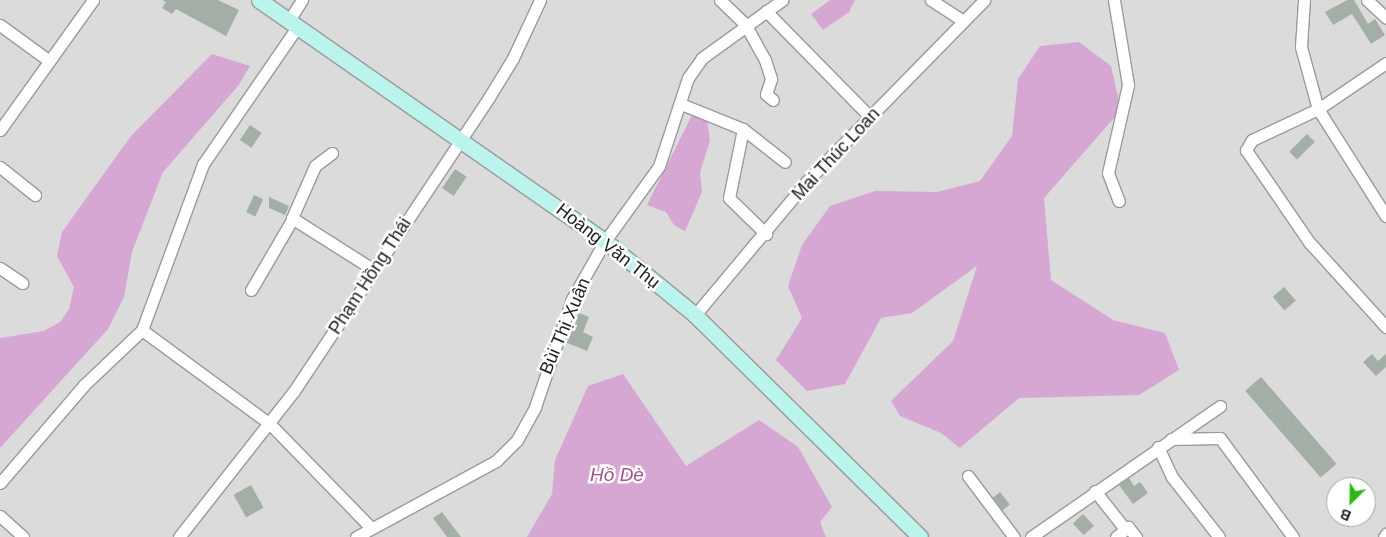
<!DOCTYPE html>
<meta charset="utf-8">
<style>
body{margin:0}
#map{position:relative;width:1386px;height:537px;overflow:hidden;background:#e3ede8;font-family:Helvetica,sans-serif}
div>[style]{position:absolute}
.residential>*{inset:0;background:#dadbda}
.water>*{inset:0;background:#d7a7d4}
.building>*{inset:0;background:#a3afa6;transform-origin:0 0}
.roads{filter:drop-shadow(1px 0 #9a9a9a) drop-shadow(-1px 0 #9a9a9a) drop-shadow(0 1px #9a9a9a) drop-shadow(0 -1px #9a9a9a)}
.street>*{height:11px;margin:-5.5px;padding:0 5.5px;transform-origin:5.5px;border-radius:5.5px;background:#fff}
.secondary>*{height:15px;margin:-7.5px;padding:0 7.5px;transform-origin:7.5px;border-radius:7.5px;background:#bbf4ed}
span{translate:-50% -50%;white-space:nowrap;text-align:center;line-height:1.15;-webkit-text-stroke:5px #fff;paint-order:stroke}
.street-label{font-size:18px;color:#1d1d1d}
.water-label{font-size:19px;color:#a45288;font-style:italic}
.north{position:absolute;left:1326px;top:477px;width:50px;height:50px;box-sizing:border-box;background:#fff;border:1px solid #a5a5a5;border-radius:50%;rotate:203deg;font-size:14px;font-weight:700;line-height:20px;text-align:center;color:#1d1d1d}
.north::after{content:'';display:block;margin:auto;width:18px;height:22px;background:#2db911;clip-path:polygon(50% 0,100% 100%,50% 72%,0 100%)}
</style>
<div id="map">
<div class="residential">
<div style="clip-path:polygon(evenodd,0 0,1386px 0,1386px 537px,0 537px,0 0,1336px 487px,1366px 487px,1366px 517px,1336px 517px,1336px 487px)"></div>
</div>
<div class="water">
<div style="clip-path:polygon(830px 0,855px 0,849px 12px,823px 30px,811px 14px)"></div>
<div style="clip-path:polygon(1079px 42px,1111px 66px,1121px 110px,1044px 198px,1051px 280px,1113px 320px,1165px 333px,1179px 370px,1139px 395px,1019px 398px,960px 448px,941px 433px,900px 416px,891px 401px,953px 341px,977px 266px,912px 313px,881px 318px,845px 384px,807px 391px,776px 360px,802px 318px,788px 286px,802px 245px,830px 206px,875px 191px,937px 192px,980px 181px,1012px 136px,1018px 79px,1040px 46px)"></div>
<div style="clip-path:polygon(212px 54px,250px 66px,238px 86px,163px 172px,132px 252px,124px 297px,108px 329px,0 448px,0 338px,44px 331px,60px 322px,69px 309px,74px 287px,57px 256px,62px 232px,131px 136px)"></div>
<div style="clip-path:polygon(693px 113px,707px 121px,710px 140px,700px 173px,702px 192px,685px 231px,674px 225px,666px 212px,647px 205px)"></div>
<div style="clip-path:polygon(623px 374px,686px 466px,759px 420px,798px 447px,832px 507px,820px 522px,826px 537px,527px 537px,552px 494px,555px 460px,588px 386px)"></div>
</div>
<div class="building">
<div style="clip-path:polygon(162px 0,218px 0,239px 10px,226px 36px,176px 9px,172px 14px,162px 8px,166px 2px)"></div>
<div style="clip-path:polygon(1347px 0,1354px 0,1368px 24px,1375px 19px,1385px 35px,1371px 44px,1352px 14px,1333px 25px,1325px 12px)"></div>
<div style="left:250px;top:125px;width:14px;height:18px;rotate:34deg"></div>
<div style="left:1307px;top:134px;width:11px;height:25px;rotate:45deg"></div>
<div style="left:455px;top:169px;width:14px;height:23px;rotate:34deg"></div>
<div style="left:254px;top:195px;width:10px;height:19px;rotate:24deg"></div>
<div style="clip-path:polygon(269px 197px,289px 206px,285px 215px,269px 208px)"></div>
<div style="left:1284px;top:287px;width:18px;height:15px;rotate:49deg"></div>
<div style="clip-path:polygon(579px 313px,589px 317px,583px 332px,593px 337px,587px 351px,565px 342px)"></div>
<div style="clip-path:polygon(1372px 354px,1378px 361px,1386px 354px,1386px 367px,1376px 376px,1363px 362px)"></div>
<div style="left:1261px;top:377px;width:115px;height:21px;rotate:49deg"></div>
<div style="clip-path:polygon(1129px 478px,1134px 486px,1140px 482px,1148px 493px,1133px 504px,1119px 485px)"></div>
<div style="left:251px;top:485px;width:26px;height:20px;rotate:61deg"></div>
<div style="left:1000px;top:492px;width:16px;height:9px;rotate:52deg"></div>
<div style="clip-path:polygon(442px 512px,461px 537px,447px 537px,433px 518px)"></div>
<div style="left:1083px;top:514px;width:16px;height:14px;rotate:47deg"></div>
</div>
<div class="roads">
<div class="street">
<div style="left:720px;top:0;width:35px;rotate:44deg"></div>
<div style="left:745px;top:24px;width:41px;rotate:60.9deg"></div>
<div style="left:765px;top:60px;width:20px;rotate:72deg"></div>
<div style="left:771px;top:79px;width:16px;rotate:108deg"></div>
<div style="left:766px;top:94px;width:9px;rotate:41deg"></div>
<div style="left:931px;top:0;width:38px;rotate:33deg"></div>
<div style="left:1114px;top:0;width:86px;rotate:80.6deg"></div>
<div style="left:1128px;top:85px;width:90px;rotate:102.8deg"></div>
<div style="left:1108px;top:173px;width:30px;rotate:69deg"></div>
<div style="left:1304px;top:0;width:47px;rotate:93.7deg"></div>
<div style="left:1301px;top:47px;width:64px;rotate:74.7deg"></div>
<div style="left:1318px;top:109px;width:127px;rotate:57.6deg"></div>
<div style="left:1367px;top:0;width:26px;rotate:43deg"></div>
<div style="left:766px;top:11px;width:148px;rotate:45.5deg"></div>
<div style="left:289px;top:20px;width:24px;rotate:-57deg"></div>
<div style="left:0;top:25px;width:59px;rotate:36.1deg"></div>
<div style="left:1386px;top:63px;width:82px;rotate:145.9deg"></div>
<div style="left:1318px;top:109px;width:73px;rotate:154.8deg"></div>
<div style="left:1252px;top:140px;width:12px;rotate:121deg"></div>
<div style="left:1246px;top:150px;width:112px;rotate:55.6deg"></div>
<div style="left:1309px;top:242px;width:115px;rotate:47.8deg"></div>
<div style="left:681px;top:104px;width:67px;rotate:22deg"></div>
<div style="left:743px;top:129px;width:70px;rotate:101.5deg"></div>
<div style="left:729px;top:198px;width:52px;rotate:44.2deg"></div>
<div style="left:743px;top:129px;width:53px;rotate:38.2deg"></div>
<div style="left:0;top:130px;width:160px;rotate:-54.4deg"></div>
<div style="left:332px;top:153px;width:21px;rotate:143deg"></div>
<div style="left:315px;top:166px;width:57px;rotate:113.9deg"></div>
<div style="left:292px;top:218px;width:97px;rotate:32.4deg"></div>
<div style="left:0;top:167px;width:45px;rotate:38.7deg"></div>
<div style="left:0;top:268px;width:27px;rotate:34deg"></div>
<div style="left:251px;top:290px;width:83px;rotate:-59.7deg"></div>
<div style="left:695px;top:315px;width:175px;rotate:-50.1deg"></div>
<div style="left:807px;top:181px;width:253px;rotate:-45.6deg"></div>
<div style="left:142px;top:330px;width:159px;rotate:36.3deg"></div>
<div style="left:270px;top:424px;width:145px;rotate:45.8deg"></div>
<div style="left:1171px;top:439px;width:49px;rotate:-1.2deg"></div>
<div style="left:1220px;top:438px;width:123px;rotate:53.6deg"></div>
<div style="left:1158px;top:447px;width:33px;rotate:65deg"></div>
<div style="left:1172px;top:477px;width:76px;rotate:51.9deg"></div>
<div style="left:968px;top:476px;width:76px;rotate:53deg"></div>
<div style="left:0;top:483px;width:129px;rotate:-49.4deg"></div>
<div style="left:84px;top:385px;width:80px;rotate:-43.5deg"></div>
<div style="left:142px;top:330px;width:177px;rotate:-69.8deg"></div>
<div style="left:203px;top:164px;width:168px;rotate:-55.5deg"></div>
<div style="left:1095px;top:491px;width:48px;rotate:51.7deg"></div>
<div style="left:0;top:516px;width:31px;rotate:42deg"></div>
<div style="left:179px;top:537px;width:186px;rotate:-51.8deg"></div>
<div style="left:294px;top:391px;width:351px;rotate:-56.4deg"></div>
<div style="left:488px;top:99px;width:48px;rotate:-58.6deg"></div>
<div style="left:513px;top:58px;width:64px;rotate:-65deg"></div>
<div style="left:356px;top:537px;width:159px;rotate:-28.5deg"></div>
<div style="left:496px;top:461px;width:30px;rotate:-45deg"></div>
<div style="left:517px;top:440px;width:38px;rotate:-61deg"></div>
<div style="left:535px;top:407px;width:114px;rotate:-71.1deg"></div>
<div style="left:572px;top:299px;width:67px;rotate:-60.4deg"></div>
<div style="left:605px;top:241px;width:92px;rotate:-54.2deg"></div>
<div style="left:659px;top:166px;width:93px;rotate:-71.8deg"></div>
<div style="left:688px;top:78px;width:24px;rotate:-55deg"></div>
<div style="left:702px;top:58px;width:99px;rotate:-35.9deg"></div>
<div style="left:1031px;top:537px;width:230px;rotate:-34.7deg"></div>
<div style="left:1116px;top:537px;width:16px;rotate:-40deg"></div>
<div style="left:1128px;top:527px;width:13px;rotate:51deg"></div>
<div style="left:1384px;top:537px;width:4px;rotate:-56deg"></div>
</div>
<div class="secondary">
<div style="left:259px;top:0;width:422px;rotate:34.9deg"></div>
<div style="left:605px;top:241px;width:117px;rotate:39.4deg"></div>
<div style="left:695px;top:315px;width:316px;rotate:44.6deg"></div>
</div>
</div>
<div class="street-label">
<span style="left:836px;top:154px;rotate:-47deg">Mai Thúc Loan</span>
<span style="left:608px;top:246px;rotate:38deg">Hoàng Văn Thụ</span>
<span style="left:370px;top:276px;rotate:-57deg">Phạm Hồng Thái</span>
<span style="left:565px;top:326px;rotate:-67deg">Bùi Thị Xuân</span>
</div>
<div class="water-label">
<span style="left:617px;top:475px">Hồ Dè</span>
</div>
<div class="north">B</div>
</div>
